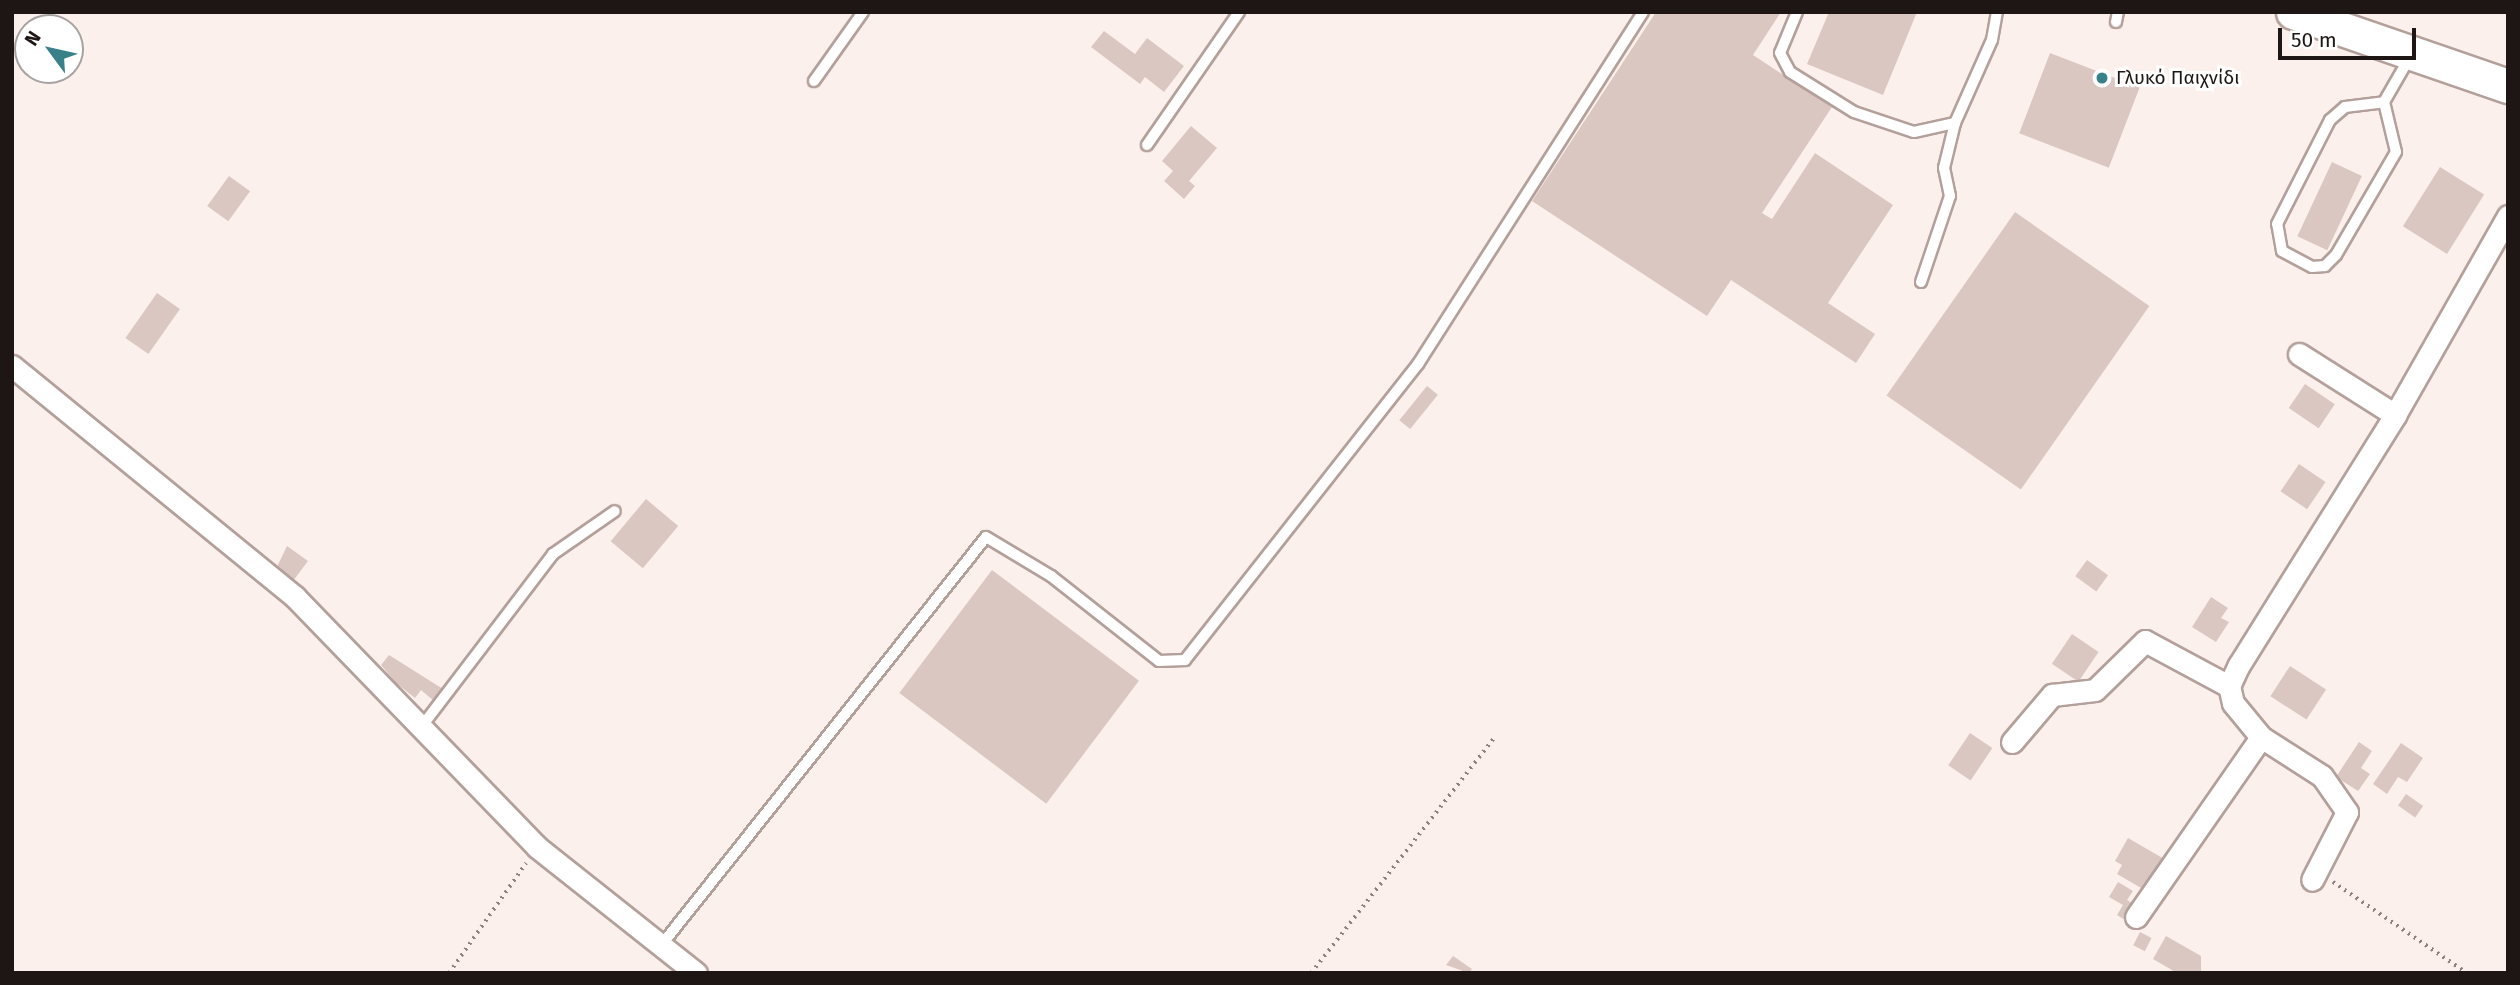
<!DOCTYPE html>
<meta charset="utf-8">
<style>
body{margin:0}
#map{position:relative;width:2520px;height:985px;overflow:hidden;background:#fcf0ec;font-family:"Fira Sans",sans-serif}
div>[style]{position:absolute}
.building>*{inset:0;background:#dbc7c2;transform-origin:0 0}
.path>*{height:3.5px;margin-top:-1.75px;transform-origin:0;background:repeating-linear-gradient(90deg,#8b827f 0 2px,transparent 0 7px)}
.roads{filter:drop-shadow(2px 0 #b3a09b) drop-shadow(-2px 0 #b3a09b) drop-shadow(0 2px #b3a09b) drop-shadow(0 -2px #b3a09b)}
.service>*{height:10px;margin:-5px;padding:0 5px;transform-origin:5px;border-radius:5px;background:#fff}
.minor>*{height:21px;margin:-10.5px;padding:0 10.5px;transform-origin:10.5px;border-radius:10.5px;background:#fff}
.primary>*{height:33px;margin:-16.5px;padding:0 16.5px;transform-origin:16.5px;border-radius:16.5px;background:#fff}
.dots>*{width:19px;height:19px;translate:-50% -50%;box-sizing:border-box;border:4px solid #fff;border-radius:50%}
span{translate:-50% -50%;white-space:nowrap;text-align:center;line-height:1.15;-webkit-text-stroke:6px #fff;paint-order:stroke}
.poi-label{font-size:19px;color:#1d1614}
.left{translate:0 -50%;text-align:left}
.frame{position:absolute;inset:0;border:14px solid #1d1614;pointer-events:none}
.north{position:absolute;left:14px;top:14px;width:70px;height:70px;box-sizing:border-box;background:#fff;border:2px solid #a5a2a1;border-radius:50%;rotate:303deg;font-size:19px;font-weight:700;line-height:28px;text-align:center;color:#1d1614}
.north::after{content:'';display:block;margin:auto;width:24px;height:32px;background:#398189;clip-path:polygon(50% 0,100% 100%,50% 72%,0 100%)}
.scale{position:absolute;left:2278px;top:28px;width:138px;height:32px;box-sizing:border-box;border:4px solid #1d1614;border-top:0;padding-left:9px;font-size:21px;line-height:24px;white-space:nowrap;color:#1d1614;-webkit-text-stroke:5px #fff;paint-order:stroke}
</style>
<div id="map">
<div class="building">
<div style="clip-path:polygon(1656px 12px,1781px 12px,1753px 55px,1832px 107px,1762px 213px,1772px 219px,1815px 153px,1893px 205px,1828px 303px,1875px 334px,1856px 363px,1731px 280px,1707px 316px,1532px 201px)"></div>
<div style="clip-path:polygon(1829px 12px,1917px 12px,1883px 95px,1807px 64px)"></div>
<div style="clip-path:polygon(1104px 31px,1135px 54px,1147px 38px,1184px 66px,1164px 92px,1145px 77px,1140px 84px,1091px 47px)"></div>
<div style="left:2050px;top:53px;width:96px;height:86px;rotate:21deg"></div>
<div style="clip-path:polygon(1191px 126px,1217px 148px,1189px 181px,1195px 186px,1184px 199px,1164px 181px,1173px 171px,1162px 161px)"></div>
<div style="left:2332px;top:162px;width:33px;height:82px;rotate:25deg"></div>
<div style="left:2440px;top:167px;width:52px;height:70px;rotate:32deg"></div>
<div style="left:229px;top:176px;width:26px;height:37px;rotate:36deg"></div>
<div style="left:2015px;top:212px;width:164px;height:224px;rotate:35deg"></div>
<div style="left:157px;top:293px;width:28px;height:55px;rotate:35deg"></div>
<div style="left:2305px;top:384px;width:36px;height:29px;rotate:34deg"></div>
<div style="left:1427px;top:386px;width:14px;height:44px;rotate:39deg"></div>
<div style="left:2299px;top:464px;width:32px;height:33px;rotate:34deg"></div>
<div style="left:646px;top:499px;width:42px;height:55px;rotate:40deg"></div>
<div style="clip-path:polygon(287px 546px,308px 561px,290px 585px,274px 573px)"></div>
<div style="left:2087px;top:560px;width:26px;height:20px;rotate:36deg"></div>
<div style="left:992px;top:570px;width:184px;height:154px;rotate:37deg"></div>
<div style="clip-path:polygon(2211px 597px,2228px 608px,2221px 618px,2229px 622px,2216px 642px,2192px 627px)"></div>
<div style="left:2072px;top:634px;width:32px;height:36px;rotate:34deg"></div>
<div style="clip-path:polygon(389px 655px,443px 689px,434px 701px,421px 690px,415px 698px,396px 683px,381px 665px)"></div>
<div style="left:2290px;top:666px;width:43px;height:36px;rotate:33deg"></div>
<div style="left:1970px;top:733px;width:27px;height:39px;rotate:34deg"></div>
<div style="clip-path:polygon(2359px 742px,2372px 751px,2361px 768px,2370px 774px,2358px 791px,2336px 777px)"></div>
<div style="clip-path:polygon(2401px 743px,2423px 758px,2407px 782px,2398px 777px,2387px 794px,2373px 784px)"></div>
<div style="left:2406px;top:794px;width:21px;height:14px;rotate:35deg"></div>
<div style="clip-path:polygon(2128px 838px,2166px 860px,2148px 892px,2117px 874px,2122px 865px,2115px 861px)"></div>
<div style="clip-path:polygon(2118px 882px,2133px 891px,2127px 900px,2137px 906px,2128px 922px,2117px 915px,2123px 905px,2109px 897px)"></div>
<div style="left:2140px;top:932px;width:13px;height:15px;rotate:27deg"></div>
<div style="clip-path:polygon(2166px 936px,2201px 956px,2201px 973px,2177px 973px,2153px 959px)"></div>
<div style="clip-path:polygon(1453px 956px,1472px 969px,1469px 973px,1446px 965px)"></div>
</div>
<div class="path">
<div style="left:2333px;top:882px;width:162px;rotate:34.2deg"></div>
<div style="left:449px;top:973px;width:134px;rotate:-55deg"></div>
<div style="left:1311px;top:973px;width:299px;rotate:-52.1deg"></div>
</div>
<div class="roads">
<div class="service">
<div style="left:1797px;top:12px;width:44px;rotate:112.5deg"></div>
<div style="left:1780px;top:53px;width:21px;rotate:62deg"></div>
<div style="left:1790px;top:72px;width:75px;rotate:32deg"></div>
<div style="left:1854px;top:112px;width:63px;rotate:18.4deg"></div>
<div style="left:1914px;top:132px;width:42px;rotate:-12.4deg"></div>
<div style="left:2116px;top:22px;width:10px;rotate:-79deg"></div>
<div style="left:814px;top:81px;width:85px;rotate:-54.6deg"></div>
<div style="left:2384px;top:102px;width:51px;rotate:76.5deg"></div>
<div style="left:2396px;top:152px;width:119px;rotate:120.2deg"></div>
<div style="left:2336px;top:255px;width:16px;rotate:135deg"></div>
<div style="left:2325px;top:266px;width:13px;rotate:176deg"></div>
<div style="left:2312px;top:267px;width:34px;rotate:-152deg"></div>
<div style="left:2282px;top:251px;width:27px;rotate:-100deg"></div>
<div style="left:2277px;top:224px;width:117px;rotate:-63deg"></div>
<div style="left:2330px;top:120px;width:20px;rotate:-41deg"></div>
<div style="left:2345px;top:107px;width:39px;rotate:-7deg"></div>
<div style="left:2384px;top:102px;width:54px;rotate:-60.1deg"></div>
<div style="left:1147px;top:145px;width:162px;rotate:-55.3deg"></div>
<div style="left:1921px;top:282px;width:91px;rotate:-71.4deg"></div>
<div style="left:1950px;top:196px;width:29px;rotate:-102deg"></div>
<div style="left:1944px;top:168px;width:46px;rotate:-76.3deg"></div>
<div style="left:1955px;top:123px;width:91px;rotate:-66deg"></div>
<div style="left:1992px;top:40px;width:28px;rotate:-80deg"></div>
<div style="left:422px;top:726px;width:216px;rotate:-52.7deg"></div>
<div style="left:553px;top:554px;width:75px;rotate:-34.7deg"></div>
<div style="left:659px;top:948px;width:525px;rotate:-51.49deg"></div>
<div style="left:986px;top:537px;width:76px;rotate:31deg"></div>
<div style="left:1051px;top:576px;width:137px;rotate:38.2deg"></div>
<div style="left:1159px;top:661px;width:26px;rotate:-2deg"></div>
<div style="left:1185px;top:660px;width:377px;rotate:-51.8deg"></div>
<div style="left:1418px;top:364px;width:418px;rotate:-57.4deg"></div>
</div>
<div class="minor">
<div style="left:2299px;top:354px;width:114px;rotate:32.4deg"></div>
<div style="left:12px;top:366px;width:365px;rotate:39.2deg"></div>
<div style="left:295px;top:597px;width:348px;rotate:45.9deg"></div>
<div style="left:537px;top:847px;width:203px;rotate:38.4deg"></div>
<div style="left:2261px;top:737px;width:72px;rotate:32.6deg"></div>
<div style="left:2322px;top:776px;width:44px;rotate:55.2deg"></div>
<div style="left:2347px;top:812px;width:76px;rotate:117.2deg"></div>
<div style="left:2012px;top:742px;width:62px;rotate:-49.6deg"></div>
<div style="left:2052px;top:695px;width:43px;rotate:-6.6deg"></div>
<div style="left:2095px;top:690px;width:70px;rotate:-44.4deg"></div>
<div style="left:2145px;top:641px;width:95px;rotate:28.2deg"></div>
<div style="left:2136px;top:917px;width:219px;rotate:-55.2deg"></div>
<div style="left:2261px;top:737px;width:44px;rotate:-129.5deg"></div>
<div style="left:2233px;top:703px;width:17px;rotate:-103deg"></div>
<div style="left:2229px;top:686px;width:23px;rotate:-65deg"></div>
<div style="left:2239px;top:665px;width:295px;rotate:-58deg"></div>
<div style="left:2395px;top:415px;width:229px;rotate:-60.4deg"></div>
</div>
<div class="primary">
<div style="left:2293px;top:12px;width:227px;rotate:19deg"></div>
</div>
</div>
<div class="dots">
<div style="left:2102px;top:78px;background:#398189"></div>
</div>
<div class="poi-label">
<span class="left" style="left:2116px;top:78px">Γλυκό Παιχνίδι</span>
</div>
<div class="frame"></div>
<div class="north">N</div>
<div class="scale">50 m</div>
</div>
